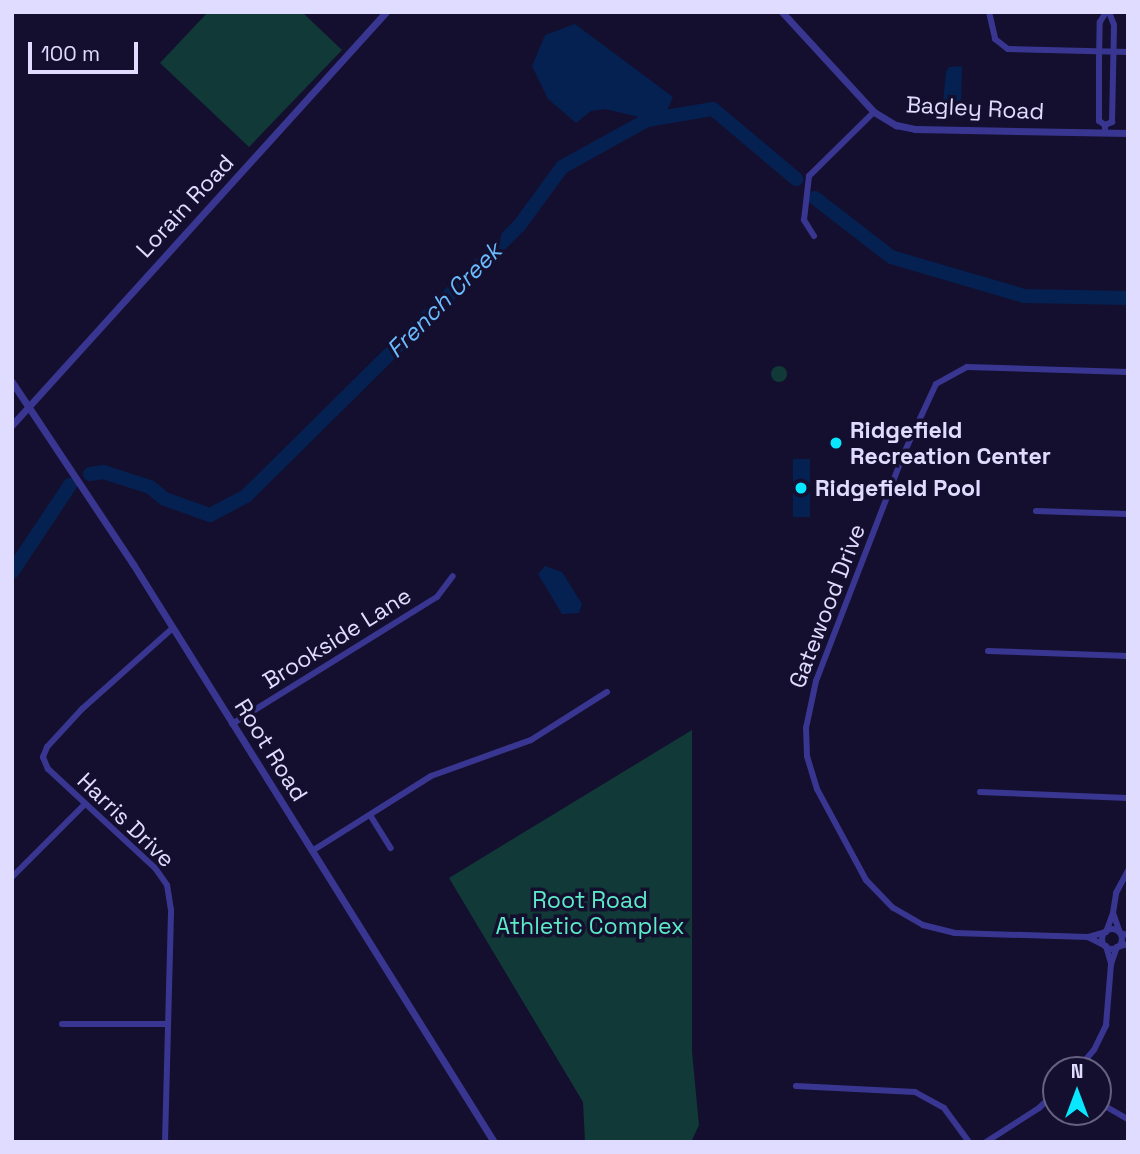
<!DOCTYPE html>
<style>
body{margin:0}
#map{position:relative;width:1140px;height:1154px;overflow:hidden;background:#140f2e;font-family:"Space Grotesk",sans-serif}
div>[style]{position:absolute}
.green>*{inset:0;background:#113937}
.round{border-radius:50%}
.water>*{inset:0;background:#052151;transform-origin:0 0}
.river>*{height:14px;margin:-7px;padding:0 7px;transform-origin:7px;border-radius:7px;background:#052151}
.minor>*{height:6px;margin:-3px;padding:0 3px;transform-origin:3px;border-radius:3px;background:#393692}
.minor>.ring{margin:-3px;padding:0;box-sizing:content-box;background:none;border:6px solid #393692;border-radius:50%}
.tertiary>*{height:7px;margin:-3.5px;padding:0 3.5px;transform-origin:3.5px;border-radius:3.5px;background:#393692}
.dots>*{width:19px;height:19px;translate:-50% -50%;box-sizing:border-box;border:4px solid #140f2e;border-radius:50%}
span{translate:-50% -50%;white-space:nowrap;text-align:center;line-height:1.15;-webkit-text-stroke:7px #140f2e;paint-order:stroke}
.street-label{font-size:23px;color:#e0dcff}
.poi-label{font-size:23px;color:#e0dcff;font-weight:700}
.left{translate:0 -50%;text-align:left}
.park-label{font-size:23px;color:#5becc7}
.water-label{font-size:24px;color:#6abbff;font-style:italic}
.frame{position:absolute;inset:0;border:14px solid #e0dcff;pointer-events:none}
.north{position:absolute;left:1042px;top:1056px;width:70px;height:70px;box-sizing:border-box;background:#140f2e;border:2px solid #666182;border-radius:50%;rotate:0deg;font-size:19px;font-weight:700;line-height:28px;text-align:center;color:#e0dcff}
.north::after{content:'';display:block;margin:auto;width:24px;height:32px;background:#08e7ff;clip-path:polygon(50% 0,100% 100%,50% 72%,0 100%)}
.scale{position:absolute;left:28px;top:42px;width:110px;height:32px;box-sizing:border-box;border:4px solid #e0dcff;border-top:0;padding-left:9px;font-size:21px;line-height:24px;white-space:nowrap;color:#e0dcff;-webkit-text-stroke:5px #140f2e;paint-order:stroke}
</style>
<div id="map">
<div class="green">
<div style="clip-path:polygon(208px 12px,302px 12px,342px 50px,249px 147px,160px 63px)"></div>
<div class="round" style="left:771px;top:366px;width:16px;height:16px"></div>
<div style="clip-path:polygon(692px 730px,692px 1052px,699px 1125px,691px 1142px,585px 1142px,583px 1102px,449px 878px)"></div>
</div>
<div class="water">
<div style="clip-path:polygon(575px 24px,673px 97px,666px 113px,643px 118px,605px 109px,591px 111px,576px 123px,548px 99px,532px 66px,545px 35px)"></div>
<div style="clip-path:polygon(962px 66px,961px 109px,949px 110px,943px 102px,946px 72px,949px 67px)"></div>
<div style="left:793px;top:459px;width:17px;height:58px"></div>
<div style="clip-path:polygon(545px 566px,562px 572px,582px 604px,579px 613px,562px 614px,538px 574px)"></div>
</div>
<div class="river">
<div style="left:815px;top:198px;width:96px;rotate:37.8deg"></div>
<div style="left:891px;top:257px;width:139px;rotate:16.3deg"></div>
<div style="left:1024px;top:296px;width:104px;rotate:1.1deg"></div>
<div style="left:90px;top:474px;width:13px;rotate:-9deg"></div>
<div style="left:103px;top:472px;width:49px;rotate:17.7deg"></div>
<div style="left:150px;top:487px;width:19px;rotate:39deg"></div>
<div style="left:165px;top:499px;width:48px;rotate:19.6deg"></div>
<div style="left:210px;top:515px;width:41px;rotate:-27.8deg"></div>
<div style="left:246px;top:496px;width:384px;rotate:-44.7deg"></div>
<div style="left:519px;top:226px;width:73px;rotate:-53.9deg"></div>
<div style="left:562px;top:167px;width:97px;rotate:-28.9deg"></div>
<div style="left:647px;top:120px;width:67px;rotate:-9.5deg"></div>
<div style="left:713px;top:109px;width:109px;rotate:40.1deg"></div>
<div style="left:12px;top:572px;width:105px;rotate:-56.3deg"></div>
</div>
<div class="minor">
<div style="left:989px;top:12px;width:28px;rotate:77deg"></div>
<div style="left:995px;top:39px;width:16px;rotate:38deg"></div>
<div style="left:1008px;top:49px;width:120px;rotate:1.4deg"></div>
<div style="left:1105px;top:125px;width:8px;rotate:-23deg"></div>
<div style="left:1112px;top:122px;width:97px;rotate:-88.8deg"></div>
<div style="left:1114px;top:25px;width:14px;rotate:-111deg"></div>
<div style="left:1105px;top:133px;width:8px;rotate:-90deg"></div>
<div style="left:1105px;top:125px;width:7px;rotate:-146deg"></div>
<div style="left:1099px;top:121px;width:60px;rotate:-90deg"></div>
<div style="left:1099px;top:61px;width:39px;rotate:-89deg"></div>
<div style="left:1100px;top:22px;width:12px;rotate:-59deg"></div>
<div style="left:814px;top:236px;width:19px;rotate:-122deg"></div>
<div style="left:804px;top:220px;width:44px;rotate:-83.5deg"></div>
<div style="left:809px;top:176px;width:91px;rotate:-44.6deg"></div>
<div style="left:1036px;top:511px;width:92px;rotate:1.9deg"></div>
<div style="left:988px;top:651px;width:140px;rotate:2deg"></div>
<div style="left:232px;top:724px;width:241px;rotate:-31.8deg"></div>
<div style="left:437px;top:597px;width:26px;rotate:-53deg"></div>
<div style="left:980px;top:792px;width:148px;rotate:2.3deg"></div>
<div style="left:370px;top:815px;width:39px;rotate:58deg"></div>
<div style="left:312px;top:851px;width:141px;rotate:-32.2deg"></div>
<div style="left:431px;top:776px;width:106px;rotate:-19.8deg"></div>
<div style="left:531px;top:740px;width:90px;rotate:-32.3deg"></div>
<div style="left:12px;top:877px;width:103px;rotate:-45deg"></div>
<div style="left:1113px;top:913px;width:20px;rotate:-81deg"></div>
<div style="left:1116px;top:893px;width:26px;rotate:-62deg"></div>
<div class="ring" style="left:1102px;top:929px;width:14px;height:14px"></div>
<div style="left:1128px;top:935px;width:8px;rotate:-166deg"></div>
<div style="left:1120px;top:933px;width:21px;rotate:-109deg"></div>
<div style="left:1113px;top:913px;width:20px;rotate:110deg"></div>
<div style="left:1106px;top:932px;width:19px;rotate:164deg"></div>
<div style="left:1088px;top:937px;width:20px;rotate:27deg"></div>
<div style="left:1106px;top:946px;width:19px;rotate:74deg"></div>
<div style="left:1111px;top:964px;width:18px;rotate:-71deg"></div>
<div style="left:1117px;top:947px;width:11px;rotate:-15deg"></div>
<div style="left:1088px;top:937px;width:133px;rotate:-178.3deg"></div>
<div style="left:955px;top:933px;width:33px;rotate:-166deg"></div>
<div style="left:923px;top:925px;width:34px;rotate:-150deg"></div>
<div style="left:893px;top:908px;width:39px;rotate:-134deg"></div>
<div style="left:866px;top:880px;width:103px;rotate:-118.3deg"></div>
<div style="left:817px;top:789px;width:34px;rotate:-107deg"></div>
<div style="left:807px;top:756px;width:28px;rotate:-92deg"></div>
<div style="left:806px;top:728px;width:48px;rotate:-78deg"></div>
<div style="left:816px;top:681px;width:244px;rotate:-68.9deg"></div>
<div style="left:904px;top:453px;width:76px;rotate:-65.1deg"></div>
<div style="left:936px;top:384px;width:35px;rotate:-29deg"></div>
<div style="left:967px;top:367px;width:161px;rotate:1.8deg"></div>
<div style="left:62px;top:1024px;width:106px"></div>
<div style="left:1077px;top:1070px;width:26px;rotate:-50deg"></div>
<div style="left:1094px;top:1050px;width:28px;rotate:-64deg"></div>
<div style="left:1106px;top:1025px;width:61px;rotate:-85.3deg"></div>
<div style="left:796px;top:1086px;width:119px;rotate:2.9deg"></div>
<div style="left:915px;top:1092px;width:33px;rotate:29deg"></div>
<div style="left:944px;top:1108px;width:42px;rotate:53.7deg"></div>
<div style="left:1098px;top:1102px;width:34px;rotate:30deg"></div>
<div style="left:165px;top:1142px;width:232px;rotate:-88.5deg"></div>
<div style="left:171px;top:910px;width:25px;rotate:-99deg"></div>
<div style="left:167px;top:885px;width:21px;rotate:-125deg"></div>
<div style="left:155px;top:868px;width:146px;rotate:-137.2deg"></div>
<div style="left:48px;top:769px;width:13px;rotate:-113deg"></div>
<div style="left:43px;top:757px;width:11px;rotate:-68deg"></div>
<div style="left:47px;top:747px;width:52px;rotate:-47.4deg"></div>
<div style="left:82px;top:709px;width:122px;rotate:-41.7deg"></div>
<div style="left:986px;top:1142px;width:63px;rotate:-32.7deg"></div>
<div style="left:1039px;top:1108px;width:23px;rotate:-43deg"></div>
</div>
<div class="tertiary">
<div style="left:782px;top:12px;width:136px;rotate:47.4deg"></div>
<div style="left:874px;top:112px;width:26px;rotate:31deg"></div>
<div style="left:896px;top:125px;width:19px;rotate:12deg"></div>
<div style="left:915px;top:129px;width:213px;rotate:1.1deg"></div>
<div style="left:12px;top:382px;width:219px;rotate:56.4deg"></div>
<div style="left:133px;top:564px;width:681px;rotate:58.01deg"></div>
<div style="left:12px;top:425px;width:557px;rotate:-47.84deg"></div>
</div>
<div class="dots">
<div style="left:836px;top:443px;background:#08e7ff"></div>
<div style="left:801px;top:488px;background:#08e7ff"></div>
</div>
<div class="street-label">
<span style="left:975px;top:108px;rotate:3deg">Bagley Road</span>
<span style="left:185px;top:206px;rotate:-47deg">Lorain Road</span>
<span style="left:827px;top:606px;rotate:-69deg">Gatewood Drive</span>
<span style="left:337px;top:638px;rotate:-32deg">Brookside Lane</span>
<span style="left:271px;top:750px;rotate:58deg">Root Road</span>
<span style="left:126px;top:820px;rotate:44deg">Harris Drive</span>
</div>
<div class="poi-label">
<span class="left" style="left:850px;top:443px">Ridgefield<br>Recreation Center</span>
<span class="left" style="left:815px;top:488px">Ridgefield Pool</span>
</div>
<div class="park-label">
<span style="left:590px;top:913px">Root Road<br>Athletic Complex</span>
</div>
<div class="water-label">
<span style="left:444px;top:300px;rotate:-45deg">French Creek</span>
</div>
<div class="frame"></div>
<div class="north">N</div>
<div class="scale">100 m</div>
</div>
